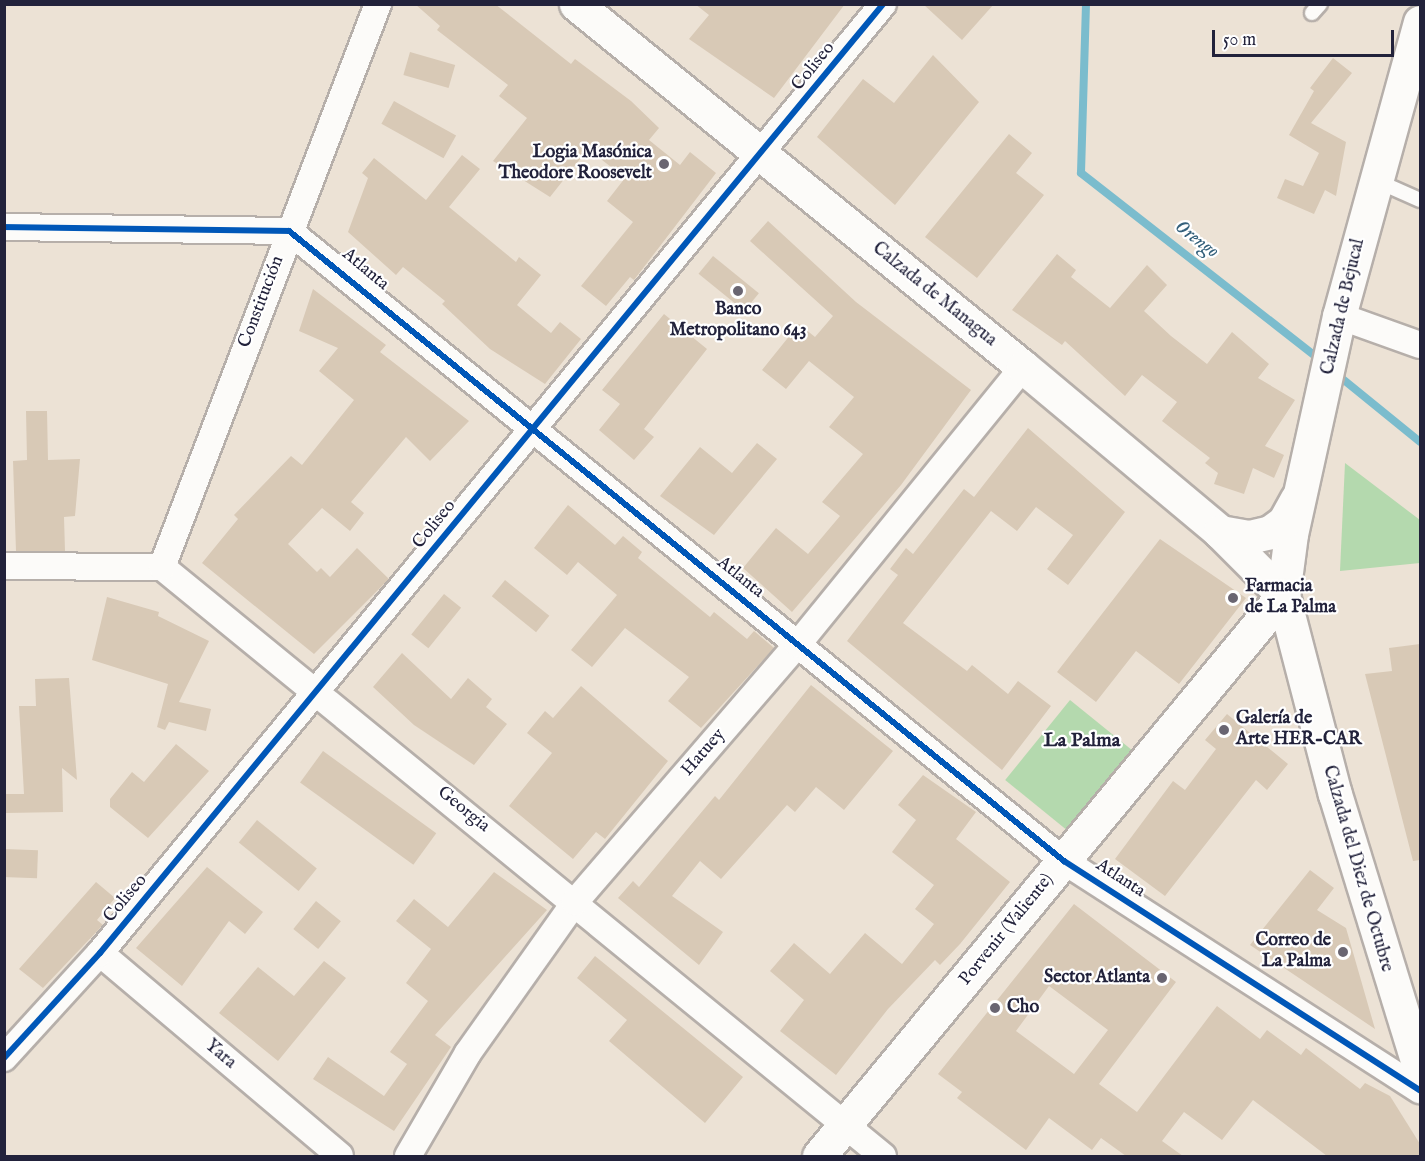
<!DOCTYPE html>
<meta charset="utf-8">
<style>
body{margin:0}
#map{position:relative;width:1425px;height:1161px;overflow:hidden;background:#ece2d5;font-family:"IM FELL English",serif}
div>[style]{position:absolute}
.green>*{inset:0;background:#b4d9ae;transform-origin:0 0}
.stream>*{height:8px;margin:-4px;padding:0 4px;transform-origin:4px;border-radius:4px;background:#7bbccd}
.building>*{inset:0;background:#d8c9b6;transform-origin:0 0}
.roads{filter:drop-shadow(2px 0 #b6afaa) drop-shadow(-2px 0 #b6afaa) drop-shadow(0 2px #b6afaa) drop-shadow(0 -2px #b6afaa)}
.lane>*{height:14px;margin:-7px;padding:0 7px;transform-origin:7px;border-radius:7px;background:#fcfbf9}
.street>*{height:26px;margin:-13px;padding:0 13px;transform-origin:13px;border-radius:13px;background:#fcfbf9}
.primary>*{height:33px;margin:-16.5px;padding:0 16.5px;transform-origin:16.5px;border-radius:16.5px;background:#fcfbf9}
.cycleway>*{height:6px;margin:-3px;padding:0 3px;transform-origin:3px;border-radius:3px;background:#0057b8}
.dots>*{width:16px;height:16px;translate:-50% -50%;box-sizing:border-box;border:3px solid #fff;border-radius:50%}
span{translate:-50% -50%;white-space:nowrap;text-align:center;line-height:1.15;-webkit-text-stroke:4.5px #fff;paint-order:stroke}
.street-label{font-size:18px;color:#22223b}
.poi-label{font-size:18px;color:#22223b;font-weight:700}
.right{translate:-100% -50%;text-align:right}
.left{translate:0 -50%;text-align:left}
.water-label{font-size:20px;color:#34607b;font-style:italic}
.neighbourhood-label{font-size:20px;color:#22223b;font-weight:700}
.frame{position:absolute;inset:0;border:6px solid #22223b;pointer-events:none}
.scale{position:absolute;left:1212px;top:30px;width:182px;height:27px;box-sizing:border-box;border:3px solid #22223b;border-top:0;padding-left:8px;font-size:18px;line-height:21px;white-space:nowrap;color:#22223b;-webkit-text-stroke:4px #fff;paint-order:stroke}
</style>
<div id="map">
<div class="green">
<div style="clip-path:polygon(1345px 463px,1420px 520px,1420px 563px,1340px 571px)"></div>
<div style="left:1070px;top:700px;width:82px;height:103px;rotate:39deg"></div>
</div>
<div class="stream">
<div style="left:1086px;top:4px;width:169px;rotate:91.7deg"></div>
<div style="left:1081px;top:173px;width:303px;rotate:38deg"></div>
<div style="left:1334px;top:372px;width:111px;rotate:39.1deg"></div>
</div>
<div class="building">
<div style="clip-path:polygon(415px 4px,495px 4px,571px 64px,575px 59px,631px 101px,659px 128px,649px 140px,680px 165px,690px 152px,716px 173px,634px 280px,630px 277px,606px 306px,581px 286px,633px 222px,607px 201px,625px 178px,588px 149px,550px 197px,493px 161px,527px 118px,499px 96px,508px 85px,437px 30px,440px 26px)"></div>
<div style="clip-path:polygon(695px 4px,845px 4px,774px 98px,689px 39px,709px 15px)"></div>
<div style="clip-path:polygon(923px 4px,994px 4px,962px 40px)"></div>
<div style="left:410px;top:52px;width:47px;height:24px;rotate:16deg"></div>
<div style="clip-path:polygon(933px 55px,979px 102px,895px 205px,817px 137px,863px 79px,894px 103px)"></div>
<div style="clip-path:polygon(1333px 58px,1352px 73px,1311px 123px,1346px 142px,1336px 196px,1325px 190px,1314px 214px,1277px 198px,1285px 179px,1303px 186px,1319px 153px,1289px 135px,1314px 91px,1310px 88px)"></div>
<div style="left:394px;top:101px;width:71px;height:26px;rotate:29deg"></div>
<div style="clip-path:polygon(1009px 134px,1032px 153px,1016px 173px,1044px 195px,977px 278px,925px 237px)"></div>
<div style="clip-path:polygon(462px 155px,480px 169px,449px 207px,516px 262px,519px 257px,541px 275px,517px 305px,551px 333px,560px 322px,581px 339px,545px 384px,490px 349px,442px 304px,445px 301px,403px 267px,396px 275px,348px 232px,368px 178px,362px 173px,374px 158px,426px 200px)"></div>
<div style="clip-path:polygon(768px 221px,856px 302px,971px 390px,901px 485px,792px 612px,743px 568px,776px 528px,808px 554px,840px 516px,822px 502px,863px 454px,829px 427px,854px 397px,809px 361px,786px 389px,762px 370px,799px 324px,815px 337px,833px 316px,750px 241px)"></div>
<div style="clip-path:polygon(1057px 254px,1076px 270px,1071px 277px,1110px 308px,1147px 265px,1167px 285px,1144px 311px,1171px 336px,1207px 364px,1232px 332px,1269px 364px,1258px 378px,1295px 400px,1265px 446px,1284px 455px,1274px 478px,1253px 468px,1244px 494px,1214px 484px,1218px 473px,1205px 463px,1210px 458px,1162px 421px,1177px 402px,1142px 375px,1125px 396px,1065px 341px,1062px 345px,1012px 310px)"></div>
<div style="left:713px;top:256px;width:59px;height:23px;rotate:39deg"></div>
<div style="clip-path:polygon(313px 289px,386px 345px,380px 352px,469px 421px,430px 461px,406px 437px,351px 502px,364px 513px,350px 531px,322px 508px,288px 544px,317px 572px,321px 568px,330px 577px,357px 548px,389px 579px,314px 654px,202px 563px,238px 519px,234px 515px,291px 456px,302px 465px,354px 400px,319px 371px,338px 348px,299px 331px)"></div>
<div style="clip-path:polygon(664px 314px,707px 349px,644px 429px,654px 437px,634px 460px,599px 430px,620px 404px,602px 390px)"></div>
<div style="clip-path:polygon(26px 411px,47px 411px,48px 460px,80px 459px,75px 516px,64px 517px,65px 551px,16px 551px,13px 461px,27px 460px)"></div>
<div style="clip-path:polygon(1028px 428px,1125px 512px,1068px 585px,1047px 569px,1073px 535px,1036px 507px,1017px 531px,991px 511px,903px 623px,967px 671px,972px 665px,1008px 694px,1018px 681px,1051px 706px,1002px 770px,847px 641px,898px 575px,890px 569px,906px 548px,913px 554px,964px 489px,974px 497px)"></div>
<div style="clip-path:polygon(757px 443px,777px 459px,714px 535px,660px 496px,700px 447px,732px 473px)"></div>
<div style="clip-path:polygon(568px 505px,615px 545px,623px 536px,642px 552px,638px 558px,710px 617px,714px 612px,747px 639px,754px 631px,774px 648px,701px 728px,668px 701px,689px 677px,625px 628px,592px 667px,571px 650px,617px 595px,578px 562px,567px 575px,534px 548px)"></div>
<div style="clip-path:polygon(1160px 539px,1246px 598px,1179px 684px,1136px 651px,1096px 702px,1057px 672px)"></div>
<div style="left:505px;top:580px;width:57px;height:21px;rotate:39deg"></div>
<div style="left:444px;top:594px;width:22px;height:52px;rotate:39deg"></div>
<div style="clip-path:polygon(107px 597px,159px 612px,158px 616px,209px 641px,179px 702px,211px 709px,206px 731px,169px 722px,165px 730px,157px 727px,168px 684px,92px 660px)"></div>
<div style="clip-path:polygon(1420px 644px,1420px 860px,1413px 861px,1365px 674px,1392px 671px,1389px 648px)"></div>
<div style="clip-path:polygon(402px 653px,451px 699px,468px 678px,492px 699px,486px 707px,507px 724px,474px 765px,414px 725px,373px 687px)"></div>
<div style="clip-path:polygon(69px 678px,77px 780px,62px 768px,63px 812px,6px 813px,5px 794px,24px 794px,19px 706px,36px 706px,35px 679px)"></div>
<div style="clip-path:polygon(811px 685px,893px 751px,844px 810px,816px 787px,795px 812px,787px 805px,721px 879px,700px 861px,672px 896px,723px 932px,699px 965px,618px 898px,633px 881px,639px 887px,715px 796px,719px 800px)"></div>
<div style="clip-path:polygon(581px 686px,668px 761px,605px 839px,596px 832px,573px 859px,509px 806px,552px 753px,527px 733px,545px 711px,553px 718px)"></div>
<div style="clip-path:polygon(1227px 714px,1288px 764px,1267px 790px,1256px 780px,1165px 896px,1115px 859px,1173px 781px,1185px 790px,1216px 749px,1205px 740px)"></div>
<div style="clip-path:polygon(176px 744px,209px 771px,148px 838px,110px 807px,110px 799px,132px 772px,144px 782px)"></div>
<div style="left:323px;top:751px;width:140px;height:39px;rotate:36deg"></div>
<div style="clip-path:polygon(923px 775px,976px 812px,956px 839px,1010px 882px,960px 944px,940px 965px,935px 960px,888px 1009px,836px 1075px,780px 1031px,804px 1000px,770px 971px,794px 943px,830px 974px,865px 933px,902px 964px,934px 924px,915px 909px,934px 885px,892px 852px,916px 820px,898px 805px)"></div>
<div style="left:257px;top:820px;width:77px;height:29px;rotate:39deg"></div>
<div style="left:4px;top:849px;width:34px;height:28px;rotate:2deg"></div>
<div style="clip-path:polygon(207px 867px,263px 912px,245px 934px,229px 921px,182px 986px,136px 948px)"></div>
<div style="clip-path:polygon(1310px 870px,1334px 888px,1317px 910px,1346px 928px,1375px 1029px,1250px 945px)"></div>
<div style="clip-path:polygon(494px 872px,547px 910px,435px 1035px,451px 1047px,394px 1131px,313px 1079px,328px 1057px,384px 1096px,407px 1064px,390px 1052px,428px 1001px,406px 983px,431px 949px,396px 921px,414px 899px,448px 927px)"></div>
<div style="clip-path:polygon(96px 882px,115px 898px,97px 920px,103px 925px,43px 988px,19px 969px)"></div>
<div style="left:316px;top:901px;width:32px;height:36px;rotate:39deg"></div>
<div style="clip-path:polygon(evenodd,1074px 904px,1176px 982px,1099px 1084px,1137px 1112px,1217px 1006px,1260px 1039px,1267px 1030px,1301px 1055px,1306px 1048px,1360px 1089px,1365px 1083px,1390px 1096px,1420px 1144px,1420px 1156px,1327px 1156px,1253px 1100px,1222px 1140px,1184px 1112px,1162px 1141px,1183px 1156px,1126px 1156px,1101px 1138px,1092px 1150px,1049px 1118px,1026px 1150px,957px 1098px,962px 1092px,938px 1074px,1074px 904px,1049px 986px,1108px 1030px,1074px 1074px,1016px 1031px,1049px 986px)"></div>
<div style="clip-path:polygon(595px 956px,743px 1077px,705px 1123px,609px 1041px,627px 1020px,577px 978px)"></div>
<div style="clip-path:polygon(324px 961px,346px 978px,278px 1061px,219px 1013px,258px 967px,294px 996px)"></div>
</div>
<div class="roads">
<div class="lane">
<div style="left:1312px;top:13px;width:12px;rotate:-48deg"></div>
<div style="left:1377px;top:181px;width:47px;rotate:23.8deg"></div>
</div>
<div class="street">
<div style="left:4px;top:227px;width:285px;rotate:0.8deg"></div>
<div style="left:289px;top:231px;width:999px;rotate:39.11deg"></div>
<div style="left:1064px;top:861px;width:423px;rotate:32.8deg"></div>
<div style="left:1339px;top:316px;width:86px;rotate:19.7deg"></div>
<div style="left:4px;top:566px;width:158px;rotate:0.4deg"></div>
<div style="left:162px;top:567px;width:931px;rotate:39.25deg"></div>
<div style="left:162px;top:567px;width:603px;rotate:-69.01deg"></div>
<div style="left:100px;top:953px;width:314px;rotate:40.2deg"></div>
<div style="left:4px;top:1058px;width:142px;rotate:-47.6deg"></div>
<div style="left:100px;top:953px;width:1230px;rotate:-50.47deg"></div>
<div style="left:408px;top:1156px;width:119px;rotate:-59.8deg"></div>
<div style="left:468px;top:1053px;width:185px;rotate:-54.7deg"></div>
<div style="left:575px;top:902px;width:341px;rotate:-49.2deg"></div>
<div style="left:798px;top:644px;width:357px;rotate:-50.9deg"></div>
</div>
<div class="primary">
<div style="left:576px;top:4px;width:576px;rotate:39.08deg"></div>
<div style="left:1023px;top:367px;width:257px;rotate:39.9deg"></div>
<div style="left:1220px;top:532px;width:89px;rotate:45deg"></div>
<div style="left:1420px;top:22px;width:305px;rotate:105.4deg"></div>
<div style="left:1339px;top:316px;width:223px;rotate:102.4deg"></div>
<div style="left:1291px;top:534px;width:62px;rotate:97.5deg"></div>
<div style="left:1283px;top:595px;width:206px;rotate:75.4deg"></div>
<div style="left:1335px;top:794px;width:289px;rotate:72.9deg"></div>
<div style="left:1220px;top:532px;width:29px;rotate:10deg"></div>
<div style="left:1249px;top:537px;width:22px;rotate:-13deg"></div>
<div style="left:1270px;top:532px;width:17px;rotate:-36deg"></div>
<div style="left:1284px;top:522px;width:26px;rotate:-61deg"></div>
<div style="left:819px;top:1156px;width:728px;rotate:-50.41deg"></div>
</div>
</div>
<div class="cycleway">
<div style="left:4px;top:227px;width:285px;rotate:0.8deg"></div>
<div style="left:289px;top:231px;width:999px;rotate:39.11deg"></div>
<div style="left:1064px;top:861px;width:423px;rotate:32.8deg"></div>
<div style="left:4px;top:1058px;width:142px;rotate:-47.6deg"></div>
<div style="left:100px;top:953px;width:1230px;rotate:-50.47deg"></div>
</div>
<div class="dots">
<div style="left:664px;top:164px;background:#696571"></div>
<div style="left:738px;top:291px;background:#696571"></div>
<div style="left:1233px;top:598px;background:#696571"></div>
<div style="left:1224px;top:730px;background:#696571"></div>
<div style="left:1343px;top:952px;background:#696571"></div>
<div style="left:1162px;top:978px;background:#696571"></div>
<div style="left:995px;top:1008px;background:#696571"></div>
</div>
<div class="street-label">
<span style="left:814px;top:67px;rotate:-51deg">Coliseo</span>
<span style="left:365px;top:270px;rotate:40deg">Atlanta</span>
<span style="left:934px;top:295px;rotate:39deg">Calzada de Managua</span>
<span style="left:262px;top:302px;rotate:-69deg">Constitución</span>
<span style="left:1344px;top:307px;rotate:-77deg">Calzada de Bejucal</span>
<span style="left:435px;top:525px;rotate:-51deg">Coliseo</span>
<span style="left:740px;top:578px;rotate:39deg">Atlanta</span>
<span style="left:704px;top:753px;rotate:-49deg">Hatuey</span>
<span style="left:463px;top:810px;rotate:39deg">Georgia</span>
<span style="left:1357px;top:869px;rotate:74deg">Calzada del Diez de Octubre</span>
<span style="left:1120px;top:879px;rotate:33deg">Atlanta</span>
<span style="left:126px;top:899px;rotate:-50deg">Coliseo</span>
<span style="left:1007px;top:930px;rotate:-51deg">Porvenir (Valiente)</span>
<span style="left:220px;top:1055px;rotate:40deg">Yara</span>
</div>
<div class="poi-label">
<span class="right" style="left:652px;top:164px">Logia Masónica<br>Theodore Roosevelt</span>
<span style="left:738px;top:321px">Banco<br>Metropolitano 643</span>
<span class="left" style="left:1245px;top:598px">Farmacia<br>de La Palma</span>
<span class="left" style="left:1236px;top:730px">Galería de<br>Arte HER-CAR</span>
<span class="right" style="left:1331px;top:952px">Correo de<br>La Palma</span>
<span class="right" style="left:1150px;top:978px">Sector Atlanta</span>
<span class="left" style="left:1007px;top:1008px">Cho</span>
</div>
<div class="water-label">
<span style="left:1197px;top:239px;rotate:37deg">Orengo</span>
</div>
<div class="neighbourhood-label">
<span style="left:1082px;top:740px">La Palma</span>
</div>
<div class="frame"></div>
<div class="scale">50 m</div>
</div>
